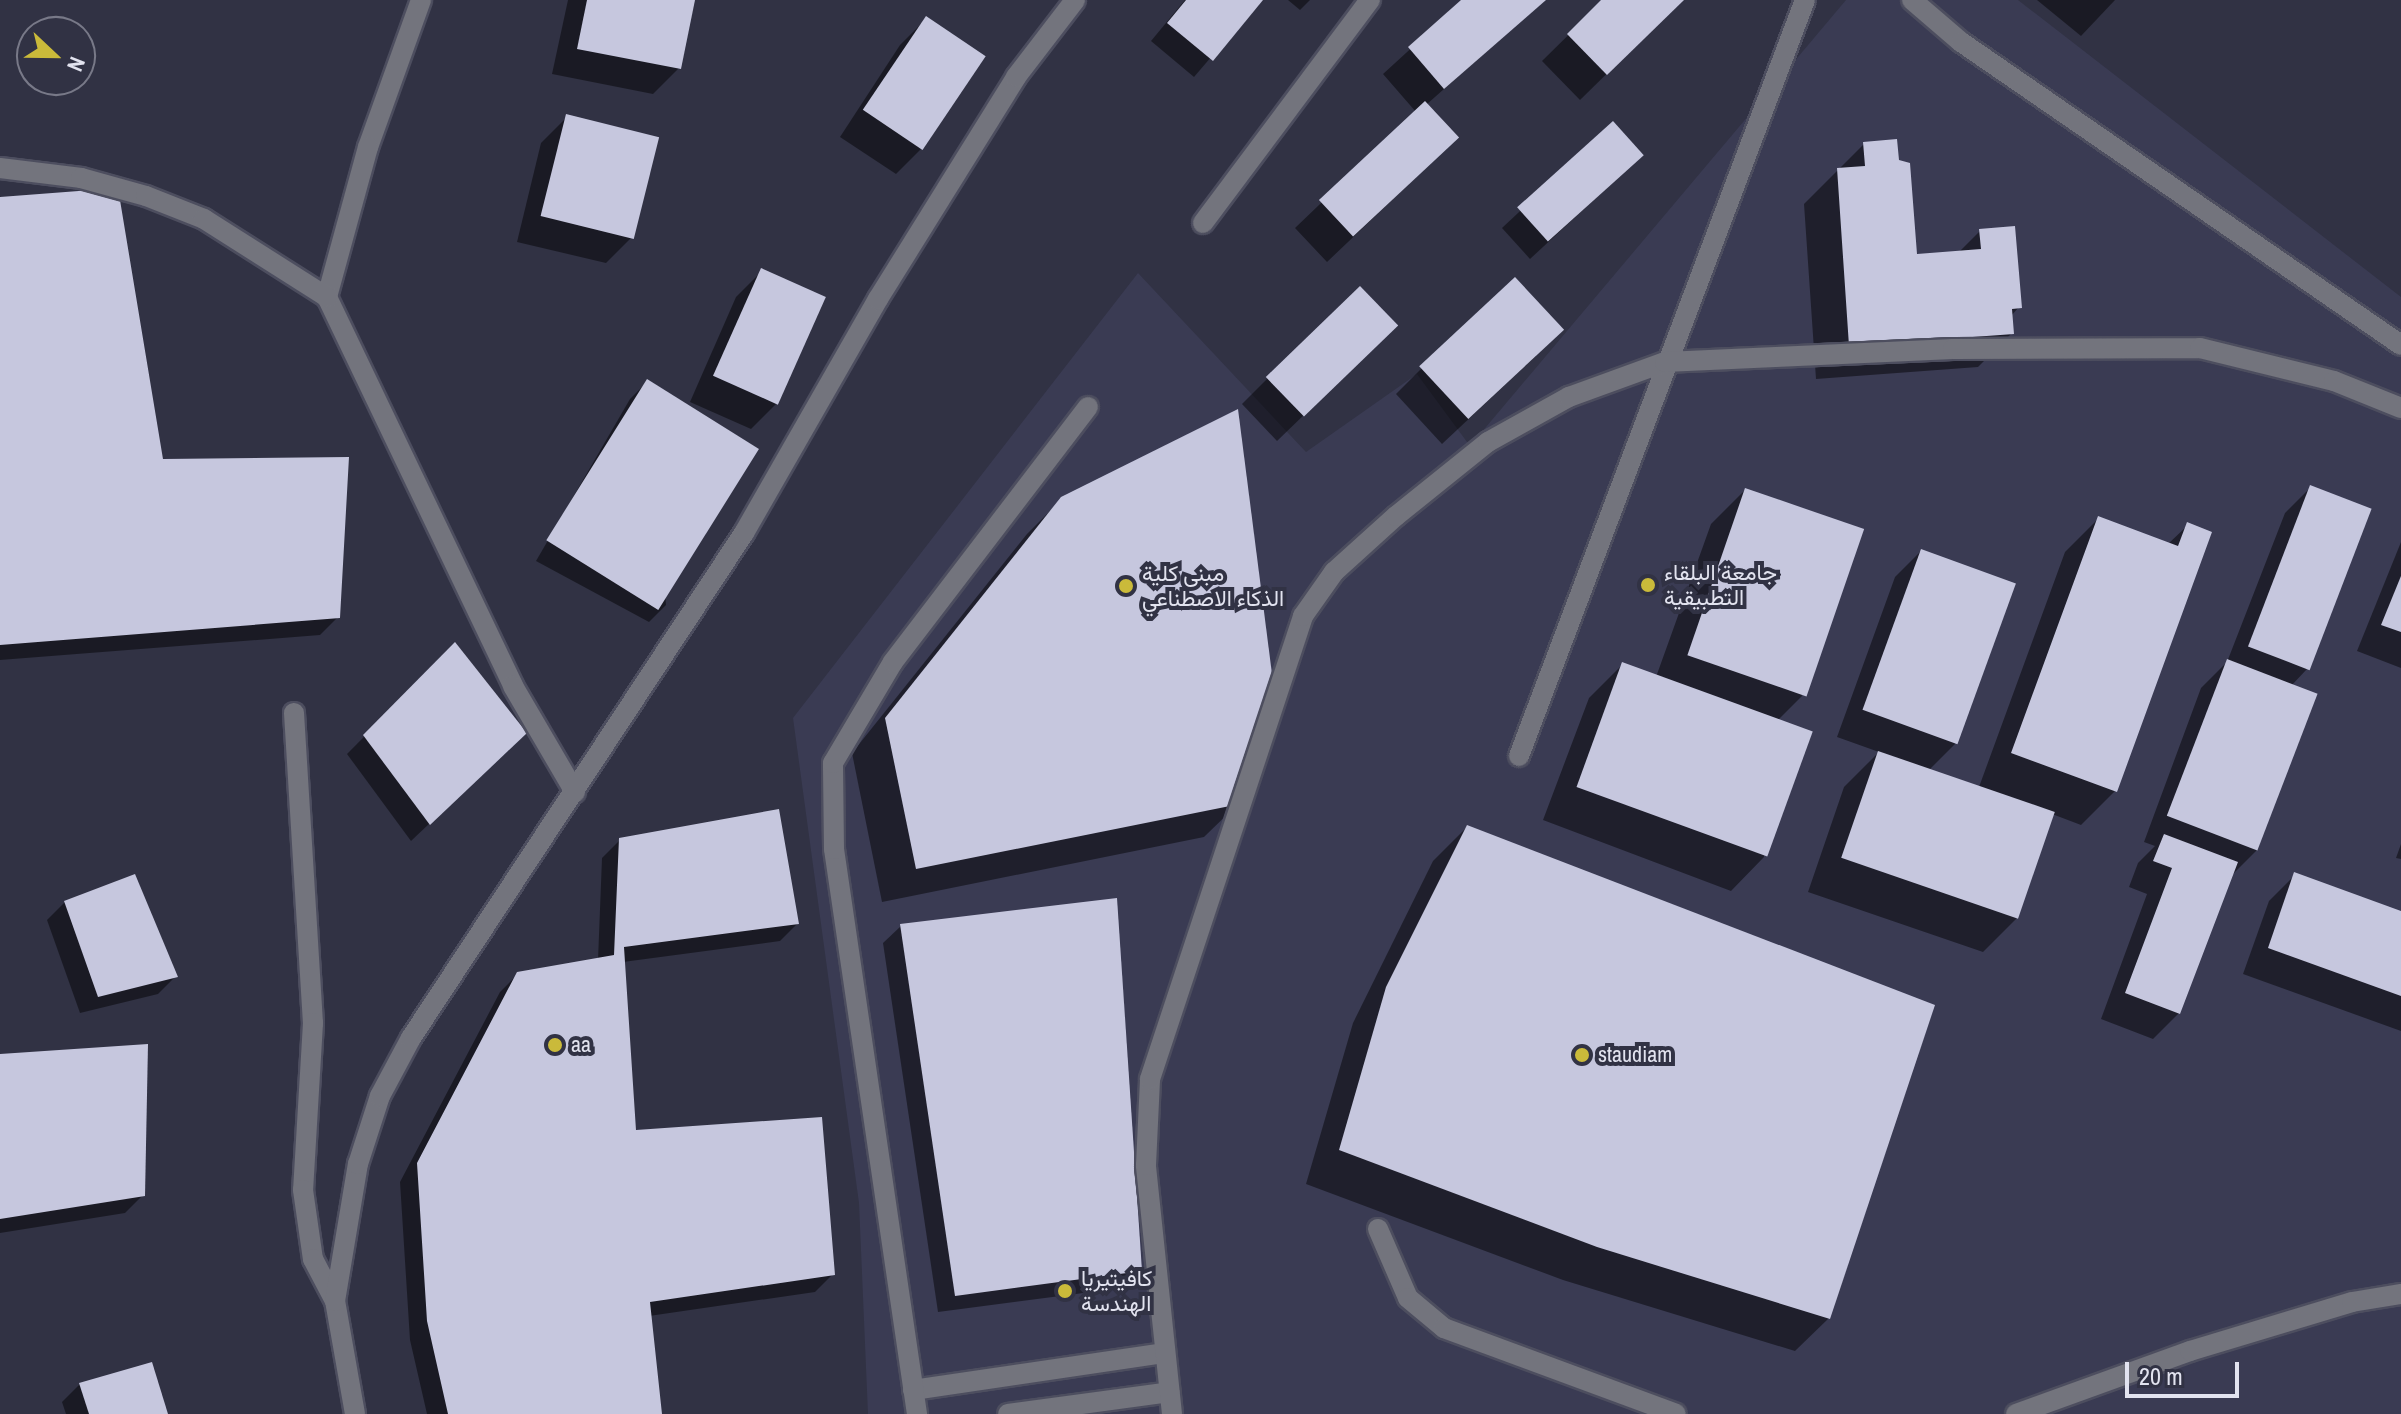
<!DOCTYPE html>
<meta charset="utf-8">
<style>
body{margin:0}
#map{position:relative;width:2401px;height:1414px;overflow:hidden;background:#313244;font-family:"Archivo Narrow",Vazirmatn,sans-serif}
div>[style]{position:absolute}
.built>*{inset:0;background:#3a3b53}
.shadow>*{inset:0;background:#0007}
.building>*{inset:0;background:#c6c7de;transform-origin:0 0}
.roads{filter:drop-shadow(2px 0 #4d4e5f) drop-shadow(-2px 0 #4d4e5f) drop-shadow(0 2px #4d4e5f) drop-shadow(0 -2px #4d4e5f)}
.minor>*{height:20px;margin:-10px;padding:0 10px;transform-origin:10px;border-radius:10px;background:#73747d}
.dots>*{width:22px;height:22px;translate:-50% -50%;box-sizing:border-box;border:4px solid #313244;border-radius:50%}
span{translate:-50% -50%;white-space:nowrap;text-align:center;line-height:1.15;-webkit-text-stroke:8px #313244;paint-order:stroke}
.poi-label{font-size:22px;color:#e2e3ef}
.left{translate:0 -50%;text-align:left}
.north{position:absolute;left:16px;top:16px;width:80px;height:80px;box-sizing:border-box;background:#313244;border:2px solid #787988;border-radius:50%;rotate:112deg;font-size:22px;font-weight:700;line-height:32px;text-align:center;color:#e2e3ef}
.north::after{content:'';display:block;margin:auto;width:28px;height:36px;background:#caba3a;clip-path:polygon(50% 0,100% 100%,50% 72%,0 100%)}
.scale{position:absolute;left:2125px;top:1362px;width:114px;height:36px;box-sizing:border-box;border:4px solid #e2e3ef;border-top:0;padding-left:10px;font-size:24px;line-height:28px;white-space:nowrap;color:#e2e3ef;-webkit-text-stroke:6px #313244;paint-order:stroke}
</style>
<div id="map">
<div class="built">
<div style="clip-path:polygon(1846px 0,2018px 0,2401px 297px,2401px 1414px,868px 1414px,859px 1203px,793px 718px,1138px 273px,1306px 452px,1417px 374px,1470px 446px)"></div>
</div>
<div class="shadow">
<div style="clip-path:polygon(568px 0,693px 0,679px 68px,653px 94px,552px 74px)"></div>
<div style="clip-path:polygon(1185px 0,1260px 0,1194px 77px,1151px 41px)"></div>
<div style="clip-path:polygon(1288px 0,1310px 0,1300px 10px)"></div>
<div style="clip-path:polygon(1464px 0,1544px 0,1426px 105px,1430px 164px,1327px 262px,1295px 228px,1416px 112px,1383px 74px)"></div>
<div style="clip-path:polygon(1604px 0,1682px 0,1580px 100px,1542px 61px)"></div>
<div style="clip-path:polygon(2037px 0,2115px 0,2081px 36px)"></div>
<div style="clip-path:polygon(926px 19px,983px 56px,922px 148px,896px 174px,840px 137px,900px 45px)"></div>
<div style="clip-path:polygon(567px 117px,632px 237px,606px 263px,517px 242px,541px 143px)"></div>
<div style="clip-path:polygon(1613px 124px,1624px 172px,1530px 259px,1502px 228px)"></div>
<div style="clip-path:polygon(1864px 144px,1897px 161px,1915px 256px,1958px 253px,1980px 231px,2019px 307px,2011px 316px,2012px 333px,1978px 367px,1816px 379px,1804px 204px)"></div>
<div style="clip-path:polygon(0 199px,161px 461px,338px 617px,320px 635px,0 660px)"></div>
<div style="clip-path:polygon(762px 271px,777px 403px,751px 429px,690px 402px,736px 297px)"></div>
<div style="clip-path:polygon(1369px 352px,1277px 441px,1242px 404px,1268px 378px)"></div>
<div style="clip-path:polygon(1536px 356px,1442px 444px,1396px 394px,1422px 368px)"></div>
<div style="clip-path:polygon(647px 382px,666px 605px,649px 622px,536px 561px,630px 399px)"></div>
<div style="clip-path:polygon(2311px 487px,2369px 510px,2307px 669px,2291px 686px,2258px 849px,2232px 875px,2179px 1013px,2153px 1039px,2101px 1019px,2147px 894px,2129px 887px,2138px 863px,2155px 846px,2144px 842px,2201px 688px,2227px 662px,2285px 513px)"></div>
<div style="clip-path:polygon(1745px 490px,1802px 696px,1776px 722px,1764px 857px,1731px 891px,1543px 820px,1589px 698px,1623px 664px,1656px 677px,1711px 524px)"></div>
<div style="clip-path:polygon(1062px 499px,1239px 803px,1204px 837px,882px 902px,852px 753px,1027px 534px)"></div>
<div style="clip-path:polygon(2099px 518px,2168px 544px,2188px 525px,2115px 791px,2081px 825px,2052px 814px,2017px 918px,1983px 952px,1808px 892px,1844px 787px,1879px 752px,1837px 737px,1895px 577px,1921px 551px,1955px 744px,1929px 770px,1979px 787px,2065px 552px)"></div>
<div style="clip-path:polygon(2401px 542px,2401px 668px,2357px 651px)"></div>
<div style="clip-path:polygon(455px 645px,507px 750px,411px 841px,347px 754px)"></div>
<div style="clip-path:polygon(1467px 827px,1829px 1318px,1795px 1351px,1563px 1280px,1306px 1184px,1353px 1023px,1433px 861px)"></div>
<div style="clip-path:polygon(620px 840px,797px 924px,780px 941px,623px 962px,634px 1132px,833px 1274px,815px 1292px,649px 1316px,660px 1414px,427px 1414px,410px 1340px,400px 1182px,500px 992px,518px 974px,598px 960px,602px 858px)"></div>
<div style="clip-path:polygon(2401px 844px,2401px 859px,2396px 858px)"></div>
<div style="clip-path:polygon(2295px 875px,2401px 913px,2401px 1031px,2243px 974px,2269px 901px)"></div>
<div style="clip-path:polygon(65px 902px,175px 977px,158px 994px,80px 1013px,47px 920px)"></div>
<div style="clip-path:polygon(901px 926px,1140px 1270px,1122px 1288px,938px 1312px,883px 943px)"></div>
<div style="clip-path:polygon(0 1056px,143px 1195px,125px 1213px,0 1233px)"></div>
<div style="clip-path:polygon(80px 1384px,166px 1414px,66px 1414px,62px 1402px)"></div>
</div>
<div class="building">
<div style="clip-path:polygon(587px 0,695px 0,681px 69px,577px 49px)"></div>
<div style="clip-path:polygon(1186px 0,1263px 0,1213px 61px,1167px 23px)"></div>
<div style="clip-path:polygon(1461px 0,1546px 0,1444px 89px,1408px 47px)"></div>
<div style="clip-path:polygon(1601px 0,1684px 0,1607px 75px,1567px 34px)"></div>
<div style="left:926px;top:16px;width:72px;height:113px;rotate:34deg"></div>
<div style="left:1425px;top:101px;width:50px;height:145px;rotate:47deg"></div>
<div style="left:566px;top:114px;width:96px;height:105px;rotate:14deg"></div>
<div style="left:1613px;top:121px;width:46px;height:129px;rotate:48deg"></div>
<div style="clip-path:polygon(1897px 139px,1899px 160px,1910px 163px,1917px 254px,1981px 249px,1979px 229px,2015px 226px,2022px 308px,2012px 309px,2014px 334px,1849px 346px,1837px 168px,1865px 166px,1863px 142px)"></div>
<div style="clip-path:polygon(118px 188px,163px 459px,349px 457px,340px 618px,0 645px,0 197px)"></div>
<div style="left:761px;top:268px;width:71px;height:118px;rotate:24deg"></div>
<div style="left:1515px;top:277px;width:72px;height:131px;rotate:47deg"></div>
<div style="left:1360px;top:286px;width:55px;height:131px;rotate:46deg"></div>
<div style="left:647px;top:379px;width:132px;height:190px;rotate:32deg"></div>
<div style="clip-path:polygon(1238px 409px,1272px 674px,1240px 804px,916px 869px,885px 718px,1061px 497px)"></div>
<div style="left:2310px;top:485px;width:66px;height:173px;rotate:21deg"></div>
<div style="left:1745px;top:488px;width:126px;height:177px;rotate:19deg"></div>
<div style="clip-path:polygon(2098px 516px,2178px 546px,2187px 522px,2212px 532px,2117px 792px,2011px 753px)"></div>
<div style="left:1921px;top:549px;width:101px;height:171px;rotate:20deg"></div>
<div style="clip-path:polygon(2401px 576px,2401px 632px,2381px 625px)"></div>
<div style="clip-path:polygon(455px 642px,527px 733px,430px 825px,363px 735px)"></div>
<div style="left:2227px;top:659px;width:97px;height:168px;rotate:21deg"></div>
<div style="left:1622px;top:662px;width:203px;height:133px;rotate:20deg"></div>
<div style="left:1878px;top:751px;width:187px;height:113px;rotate:19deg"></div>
<div style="clip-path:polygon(779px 809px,799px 924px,624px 947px,636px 1130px,822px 1117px,835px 1275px,650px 1302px,662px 1414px,448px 1414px,427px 1321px,417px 1163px,517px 972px,614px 955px,619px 838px)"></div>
<div style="clip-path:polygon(1467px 825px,1935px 1005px,1830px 1319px,1597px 1247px,1339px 1150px,1386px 987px)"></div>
<div style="clip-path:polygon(2164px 834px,2238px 862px,2180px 1014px,2125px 993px,2172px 868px,2153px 861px)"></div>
<div style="clip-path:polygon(2294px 872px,2401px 911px,2401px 996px,2268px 948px)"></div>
<div style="clip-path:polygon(135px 874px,178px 977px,98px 997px,64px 901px)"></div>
<div style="clip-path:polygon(1117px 898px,1142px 1271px,955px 1296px,900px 924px)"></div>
<div style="clip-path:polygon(148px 1044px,145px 1196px,0 1219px,0 1054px)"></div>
<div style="clip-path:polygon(152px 1362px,168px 1414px,89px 1414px,79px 1383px)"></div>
</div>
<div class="roads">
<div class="minor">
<div style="left:421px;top:0;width:156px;rotate:109.8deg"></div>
<div style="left:368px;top:147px;width:156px;rotate:105.3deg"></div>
<div style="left:327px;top:297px;width:431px;rotate:64.4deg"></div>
<div style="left:513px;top:686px;width:123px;rotate:59.7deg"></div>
<div style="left:1912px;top:0;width:65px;rotate:40.6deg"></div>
<div style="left:1961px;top:42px;width:534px;rotate:34.55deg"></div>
<div style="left:0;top:168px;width:82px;rotate:7deg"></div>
<div style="left:81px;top:178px;width:67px;rotate:15.5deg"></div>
<div style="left:146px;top:196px;width:62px;rotate:21.6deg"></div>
<div style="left:204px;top:219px;width:146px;rotate:32.4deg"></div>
<div style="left:1203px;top:223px;width:279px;rotate:-53.2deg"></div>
<div style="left:294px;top:713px;width:311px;rotate:86.5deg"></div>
<div style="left:313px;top:1023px;width:167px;rotate:93.4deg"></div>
<div style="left:303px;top:1190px;width:70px;rotate:81.8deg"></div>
<div style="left:313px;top:1259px;width:47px;rotate:62.4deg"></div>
<div style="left:1519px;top:756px;width:808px;rotate:-69.28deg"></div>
<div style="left:1378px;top:1229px;width:75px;rotate:66.5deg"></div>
<div style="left:1408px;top:1298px;width:47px;rotate:39.8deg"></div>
<div style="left:1444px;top:1328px;width:247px;rotate:20.3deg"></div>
<div style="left:913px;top:1390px;width:253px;rotate:-8.4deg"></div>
<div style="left:355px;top:1414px;width:115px;rotate:-100deg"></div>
<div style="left:335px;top:1301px;width:139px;rotate:-80.5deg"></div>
<div style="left:358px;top:1164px;width:71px;rotate:-72.1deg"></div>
<div style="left:380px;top:1096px;width:66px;rotate:-61.9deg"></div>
<div style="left:411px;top:1038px;width:605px;rotate:-56.6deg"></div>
<div style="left:744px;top:533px;width:270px;rotate:-60.2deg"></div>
<div style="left:878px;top:299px;width:261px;rotate:-58.1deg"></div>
<div style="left:1016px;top:77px;width:97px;rotate:-52.5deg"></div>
<div style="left:917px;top:1414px;width:571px;rotate:-98.36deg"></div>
<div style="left:834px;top:849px;width:86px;rotate:-90.7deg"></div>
<div style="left:833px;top:763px;width:117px;rotate:-59.3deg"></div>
<div style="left:893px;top:662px;width:321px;rotate:-52.6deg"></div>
<div style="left:1008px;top:1414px;width:163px;rotate:-7.7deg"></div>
<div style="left:1172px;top:1414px;width:250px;rotate:-96deg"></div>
<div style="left:1146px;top:1165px;width:86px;rotate:-87.3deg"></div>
<div style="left:1150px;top:1079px;width:488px;rotate:-71.7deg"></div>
<div style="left:1303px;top:616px;width:54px;rotate:-54.8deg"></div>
<div style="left:1334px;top:572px;width:84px;rotate:-42.1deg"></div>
<div style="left:1396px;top:516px;width:118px;rotate:-38.8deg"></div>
<div style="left:1488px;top:442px;width:93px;rotate:-29.1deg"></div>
<div style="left:1569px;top:397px;width:102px;rotate:-20deg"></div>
<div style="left:1665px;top:362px;width:288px;rotate:-2.6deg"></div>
<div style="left:1953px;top:349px;width:247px;rotate:-0.2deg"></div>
<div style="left:2200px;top:348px;width:138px;rotate:13.8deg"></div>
<div style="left:2334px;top:381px;width:72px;rotate:21.9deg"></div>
<div style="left:2016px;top:1414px;width:185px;rotate:-19.9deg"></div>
<div style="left:2190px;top:1351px;width:169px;rotate:-16.8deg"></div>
<div style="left:2352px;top:1302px;width:50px;rotate:-9.3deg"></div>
</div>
</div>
<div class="dots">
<div style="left:1648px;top:585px;background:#caba3a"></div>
<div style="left:1126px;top:586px;background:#caba3a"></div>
<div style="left:555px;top:1045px;background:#caba3a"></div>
<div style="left:1582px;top:1055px;background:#caba3a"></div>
<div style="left:1065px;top:1291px;background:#caba3a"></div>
</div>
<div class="poi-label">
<span class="left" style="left:1664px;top:585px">جامعة البلقاء<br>التطبيقية</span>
<span class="left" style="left:1142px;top:586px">مبنى كلية<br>الذكاء الاصطناعي</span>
<span class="left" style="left:571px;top:1045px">aa</span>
<span class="left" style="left:1598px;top:1055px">staudiam</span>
<span class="left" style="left:1081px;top:1291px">كافيتيريا<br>الهندسة</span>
</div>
<div class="north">N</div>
<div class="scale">20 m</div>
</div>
